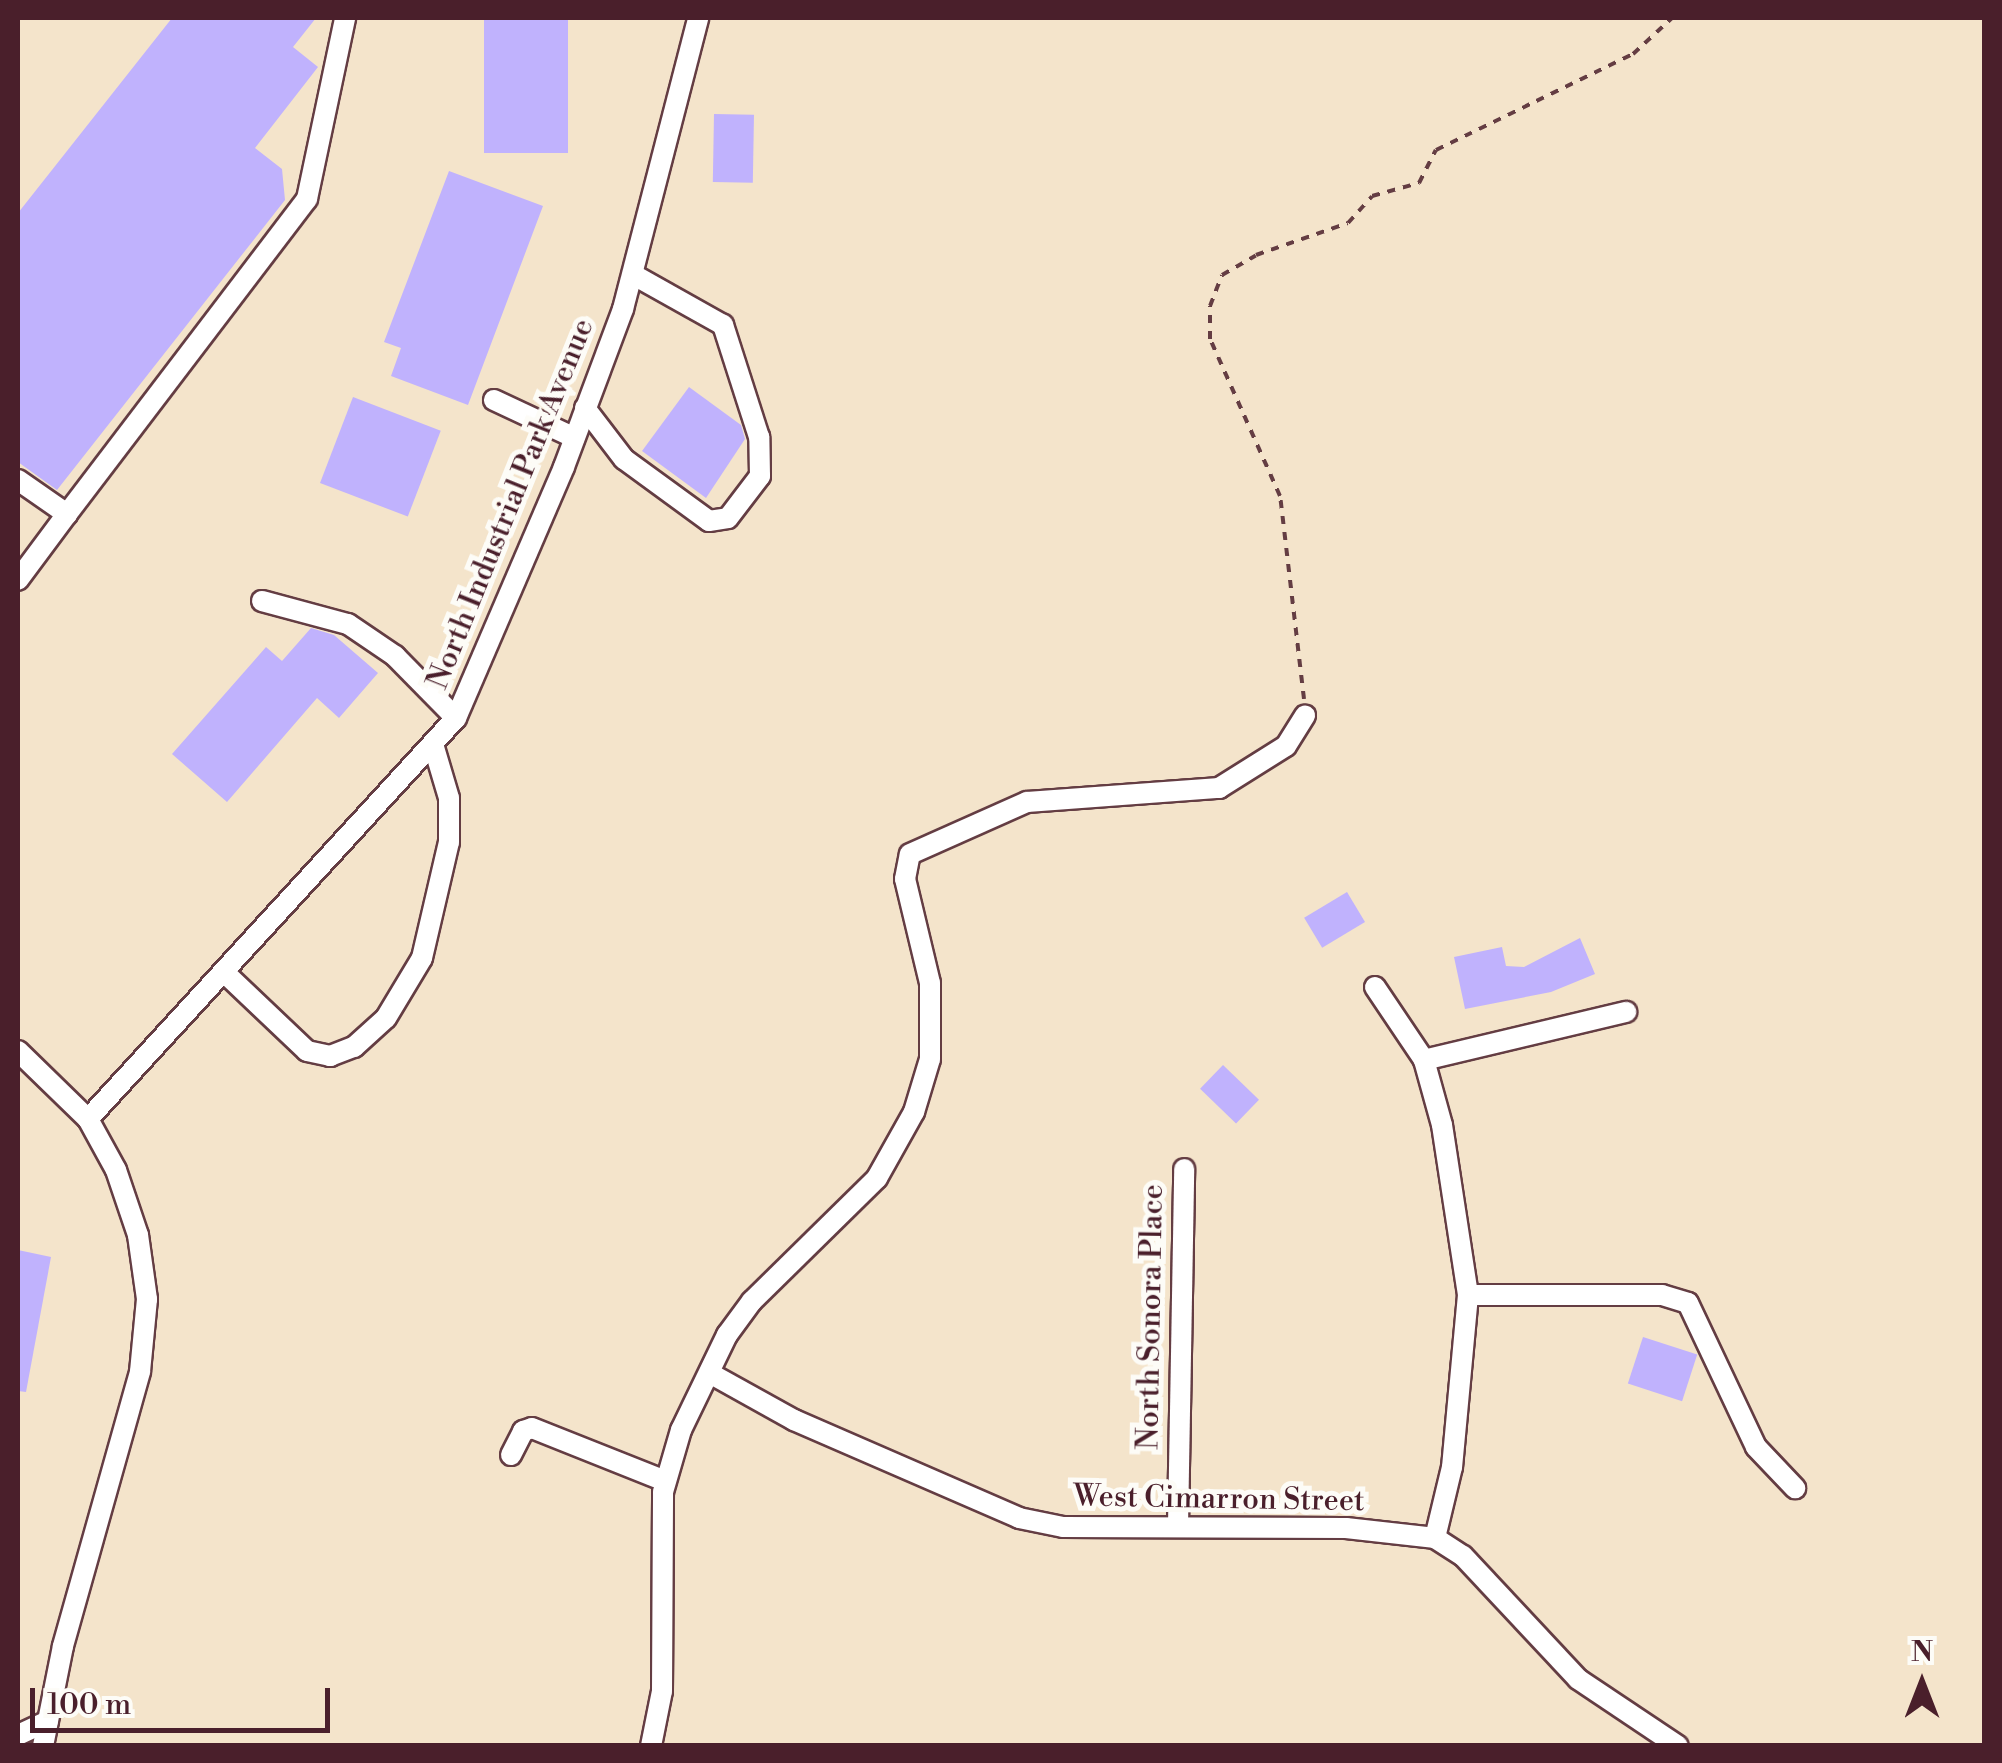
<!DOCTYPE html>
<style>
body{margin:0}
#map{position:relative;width:2002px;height:1763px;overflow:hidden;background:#f4e4cb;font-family:"Libre Bodoni",serif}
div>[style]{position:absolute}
.building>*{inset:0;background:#c0b2fd;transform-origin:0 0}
.path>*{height:4px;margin-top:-2px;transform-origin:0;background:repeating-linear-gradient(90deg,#643d43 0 8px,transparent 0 16px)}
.roads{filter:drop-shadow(2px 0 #643d43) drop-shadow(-2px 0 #643d43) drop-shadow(0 2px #643d43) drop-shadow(0 -2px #643d43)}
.minor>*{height:20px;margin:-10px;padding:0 10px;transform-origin:10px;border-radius:10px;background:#fff}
span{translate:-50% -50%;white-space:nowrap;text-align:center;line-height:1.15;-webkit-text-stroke:10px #fdfcf7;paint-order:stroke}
.street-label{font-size:30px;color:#4a1f2b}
.frame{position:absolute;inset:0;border:20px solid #4a1f2b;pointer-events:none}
.north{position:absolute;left:1872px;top:1633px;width:100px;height:100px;-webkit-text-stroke:8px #fdfcf7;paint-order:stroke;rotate:0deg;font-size:28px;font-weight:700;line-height:40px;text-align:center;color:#4a1f2b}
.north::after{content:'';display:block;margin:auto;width:35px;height:45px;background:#4a1f2b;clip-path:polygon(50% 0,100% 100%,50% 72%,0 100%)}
.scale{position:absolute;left:30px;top:1688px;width:300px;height:45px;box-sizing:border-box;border:5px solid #4a1f2b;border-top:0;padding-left:12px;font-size:30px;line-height:35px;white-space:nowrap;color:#4a1f2b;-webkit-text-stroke:8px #fdfcf7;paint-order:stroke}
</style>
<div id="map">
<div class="building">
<div style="clip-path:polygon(172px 18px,316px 18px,293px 47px,318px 67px,255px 148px,282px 169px,285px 200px,57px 490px,18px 462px,18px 213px)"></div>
<div style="left:484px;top:18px;width:84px;height:135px"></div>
<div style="left:714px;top:114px;width:40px;height:68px;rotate:1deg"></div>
<div style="clip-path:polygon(449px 171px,543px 206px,468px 405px,391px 376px,401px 348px,384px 342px)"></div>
<div style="clip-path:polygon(689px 387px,741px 425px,745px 439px,706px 498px,642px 451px)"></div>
<div style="left:353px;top:397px;width:94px;height:92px;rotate:21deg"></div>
<div style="clip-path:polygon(311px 628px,334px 635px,378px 673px,339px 718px,317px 698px,227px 802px,172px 754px,266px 647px,282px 661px)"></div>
<div style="left:1347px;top:892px;width:35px;height:50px;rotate:59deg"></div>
<div style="clip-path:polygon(1580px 938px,1595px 974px,1551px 992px,1465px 1009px,1454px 957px,1502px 947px,1506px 966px,1524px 967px)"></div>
<div style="left:1223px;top:1065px;width:50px;height:33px;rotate:44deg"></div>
<div style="clip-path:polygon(18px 1250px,51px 1257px,26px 1392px,18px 1391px)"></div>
<div style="left:1643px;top:1337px;width:57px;height:49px;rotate:18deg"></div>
</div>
<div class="path">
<div style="left:1304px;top:699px;width:204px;rotate:-96.7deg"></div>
<div style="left:1280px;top:496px;width:172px;rotate:-114deg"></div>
<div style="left:1210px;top:339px;width:33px;rotate:-90deg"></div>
<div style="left:1210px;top:306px;width:33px;rotate:-69deg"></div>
<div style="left:1222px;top:275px;width:39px;rotate:-30deg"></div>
<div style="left:1256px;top:255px;width:97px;rotate:-19.2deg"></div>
<div style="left:1348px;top:223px;width:36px;rotate:-48deg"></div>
<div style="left:1372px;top:196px;width:49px;rotate:-15.5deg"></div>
<div style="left:1419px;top:183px;width:37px;rotate:-63deg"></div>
<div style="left:1436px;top:150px;width:219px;rotate:-26deg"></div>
<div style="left:1633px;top:54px;width:53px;rotate:-42.7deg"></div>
</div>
<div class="roads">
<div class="minor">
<div style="left:494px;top:400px;width:89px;rotate:25.1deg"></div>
<div style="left:585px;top:408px;width:64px;rotate:52.6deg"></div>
<div style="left:624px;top:459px;width:105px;rotate:36.1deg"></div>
<div style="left:709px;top:521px;width:19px;rotate:-9deg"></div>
<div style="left:728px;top:518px;width:53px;rotate:-52.7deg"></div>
<div style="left:760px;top:476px;width:39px;rotate:-91deg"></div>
<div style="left:759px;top:437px;width:118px;rotate:-107.8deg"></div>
<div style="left:723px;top:325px;width:102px;rotate:-150.7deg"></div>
<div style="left:18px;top:480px;width:60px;rotate:34.8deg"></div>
<div style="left:67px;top:514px;width:82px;rotate:126.6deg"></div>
<div style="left:67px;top:514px;width:396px;rotate:-52.7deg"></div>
<div style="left:307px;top:199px;width:185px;rotate:-78.1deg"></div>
<div style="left:262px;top:601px;width:89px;rotate:15deg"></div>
<div style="left:348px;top:624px;width:57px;rotate:34.2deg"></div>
<div style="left:395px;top:656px;width:87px;rotate:45.5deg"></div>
<div style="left:227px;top:975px;width:110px;rotate:43.5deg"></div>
<div style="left:307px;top:1051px;width:24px;rotate:12deg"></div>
<div style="left:330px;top:1056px;width:26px;rotate:-21deg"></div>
<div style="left:354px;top:1047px;width:43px;rotate:-42.2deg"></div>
<div style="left:386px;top:1018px;width:70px;rotate:-59deg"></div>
<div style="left:422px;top:958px;width:119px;rotate:-76.9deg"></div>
<div style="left:449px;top:842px;width:44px;rotate:-90deg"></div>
<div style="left:449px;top:798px;width:56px;rotate:-106.5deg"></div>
<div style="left:1375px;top:987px;width:88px;rotate:56.1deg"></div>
<div style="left:1424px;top:1060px;width:67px;rotate:74.5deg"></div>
<div style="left:1442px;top:1125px;width:172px;rotate:81.3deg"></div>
<div style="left:1468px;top:1295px;width:173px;rotate:95.3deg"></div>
<div style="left:1452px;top:1467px;width:73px;rotate:103.5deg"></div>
<div style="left:18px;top:1051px;width:98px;rotate:44.2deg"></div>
<div style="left:88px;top:1119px;width:58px;rotate:61.2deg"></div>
<div style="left:116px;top:1170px;width:69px;rotate:71.3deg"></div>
<div style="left:138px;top:1235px;width:65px;rotate:82deg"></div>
<div style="left:147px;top:1299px;width:73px;rotate:95.5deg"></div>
<div style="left:140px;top:1372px;width:285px;rotate:105.7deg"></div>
<div style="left:63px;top:1646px;width:102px;rotate:101.3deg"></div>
<div style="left:1424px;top:1060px;width:208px;rotate:-13.4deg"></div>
<div style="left:88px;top:1119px;width:544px;rotate:-47.46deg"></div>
<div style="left:456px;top:718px;width:273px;rotate:-66.7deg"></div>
<div style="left:564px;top:467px;width:169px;rotate:-69.5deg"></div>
<div style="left:623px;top:309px;width:301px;rotate:-75.5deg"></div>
<div style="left:1468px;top:1295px;width:194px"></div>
<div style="left:1662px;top:1295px;width:27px;rotate:17deg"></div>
<div style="left:1688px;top:1303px;width:159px;rotate:64.7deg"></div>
<div style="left:1756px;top:1447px;width:57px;rotate:46.4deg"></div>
<div style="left:713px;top:1375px;width:93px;rotate:29.1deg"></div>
<div style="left:794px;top:1420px;width:245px;rotate:23.5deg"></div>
<div style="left:1019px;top:1518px;width:45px;rotate:11.6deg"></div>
<div style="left:1063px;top:1527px;width:283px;rotate:0.2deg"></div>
<div style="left:1346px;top:1528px;width:90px;rotate:6.4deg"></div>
<div style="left:1435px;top:1538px;width:33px;rotate:33deg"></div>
<div style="left:1463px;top:1556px;width:168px;rotate:46.9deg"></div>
<div style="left:1578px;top:1679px;width:120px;rotate:33.8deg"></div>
<div style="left:511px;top:1455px;width:27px;rotate:-63deg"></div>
<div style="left:523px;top:1431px;width:9px;rotate:-18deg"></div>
<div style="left:532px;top:1428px;width:143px;rotate:21.7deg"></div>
<div style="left:1178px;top:1526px;width:357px;rotate:-89deg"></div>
<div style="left:18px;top:1735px;width:33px;rotate:-25deg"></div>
<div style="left:651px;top:1746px;width:56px;rotate:-78.7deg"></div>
<div style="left:662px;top:1691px;width:199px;rotate:-89.7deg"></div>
<div style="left:663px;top:1492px;width:65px;rotate:-73.8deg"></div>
<div style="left:681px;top:1430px;width:106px;rotate:-64.2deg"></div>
<div style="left:727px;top:1335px;width:42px;rotate:-53.7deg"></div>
<div style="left:752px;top:1301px;width:175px;rotate:-44.5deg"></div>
<div style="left:877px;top:1178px;width:76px;rotate:-60.7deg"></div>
<div style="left:914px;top:1112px;width:55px;rotate:-73.2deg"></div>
<div style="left:930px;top:1059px;width:76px;rotate:-90deg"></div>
<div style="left:930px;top:983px;width:107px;rotate:-103.5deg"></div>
<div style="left:905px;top:879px;width:25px;rotate:-79deg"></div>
<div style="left:910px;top:854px;width:128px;rotate:-24deg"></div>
<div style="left:1027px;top:802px;width:193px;rotate:-4.2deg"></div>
<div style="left:1219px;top:788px;width:79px;rotate:-32.1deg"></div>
<div style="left:1286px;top:746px;width:36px;rotate:-58deg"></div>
</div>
</div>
<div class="street-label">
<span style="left:511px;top:504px;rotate:-68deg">North Industrial Park Avenue</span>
<span style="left:1151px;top:1317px;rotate:-89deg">North Sonora Place</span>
<span style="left:1219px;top:1499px;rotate:1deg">West Cimarron Street</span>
</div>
<div class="frame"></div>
<div class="north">N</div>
<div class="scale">100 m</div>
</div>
